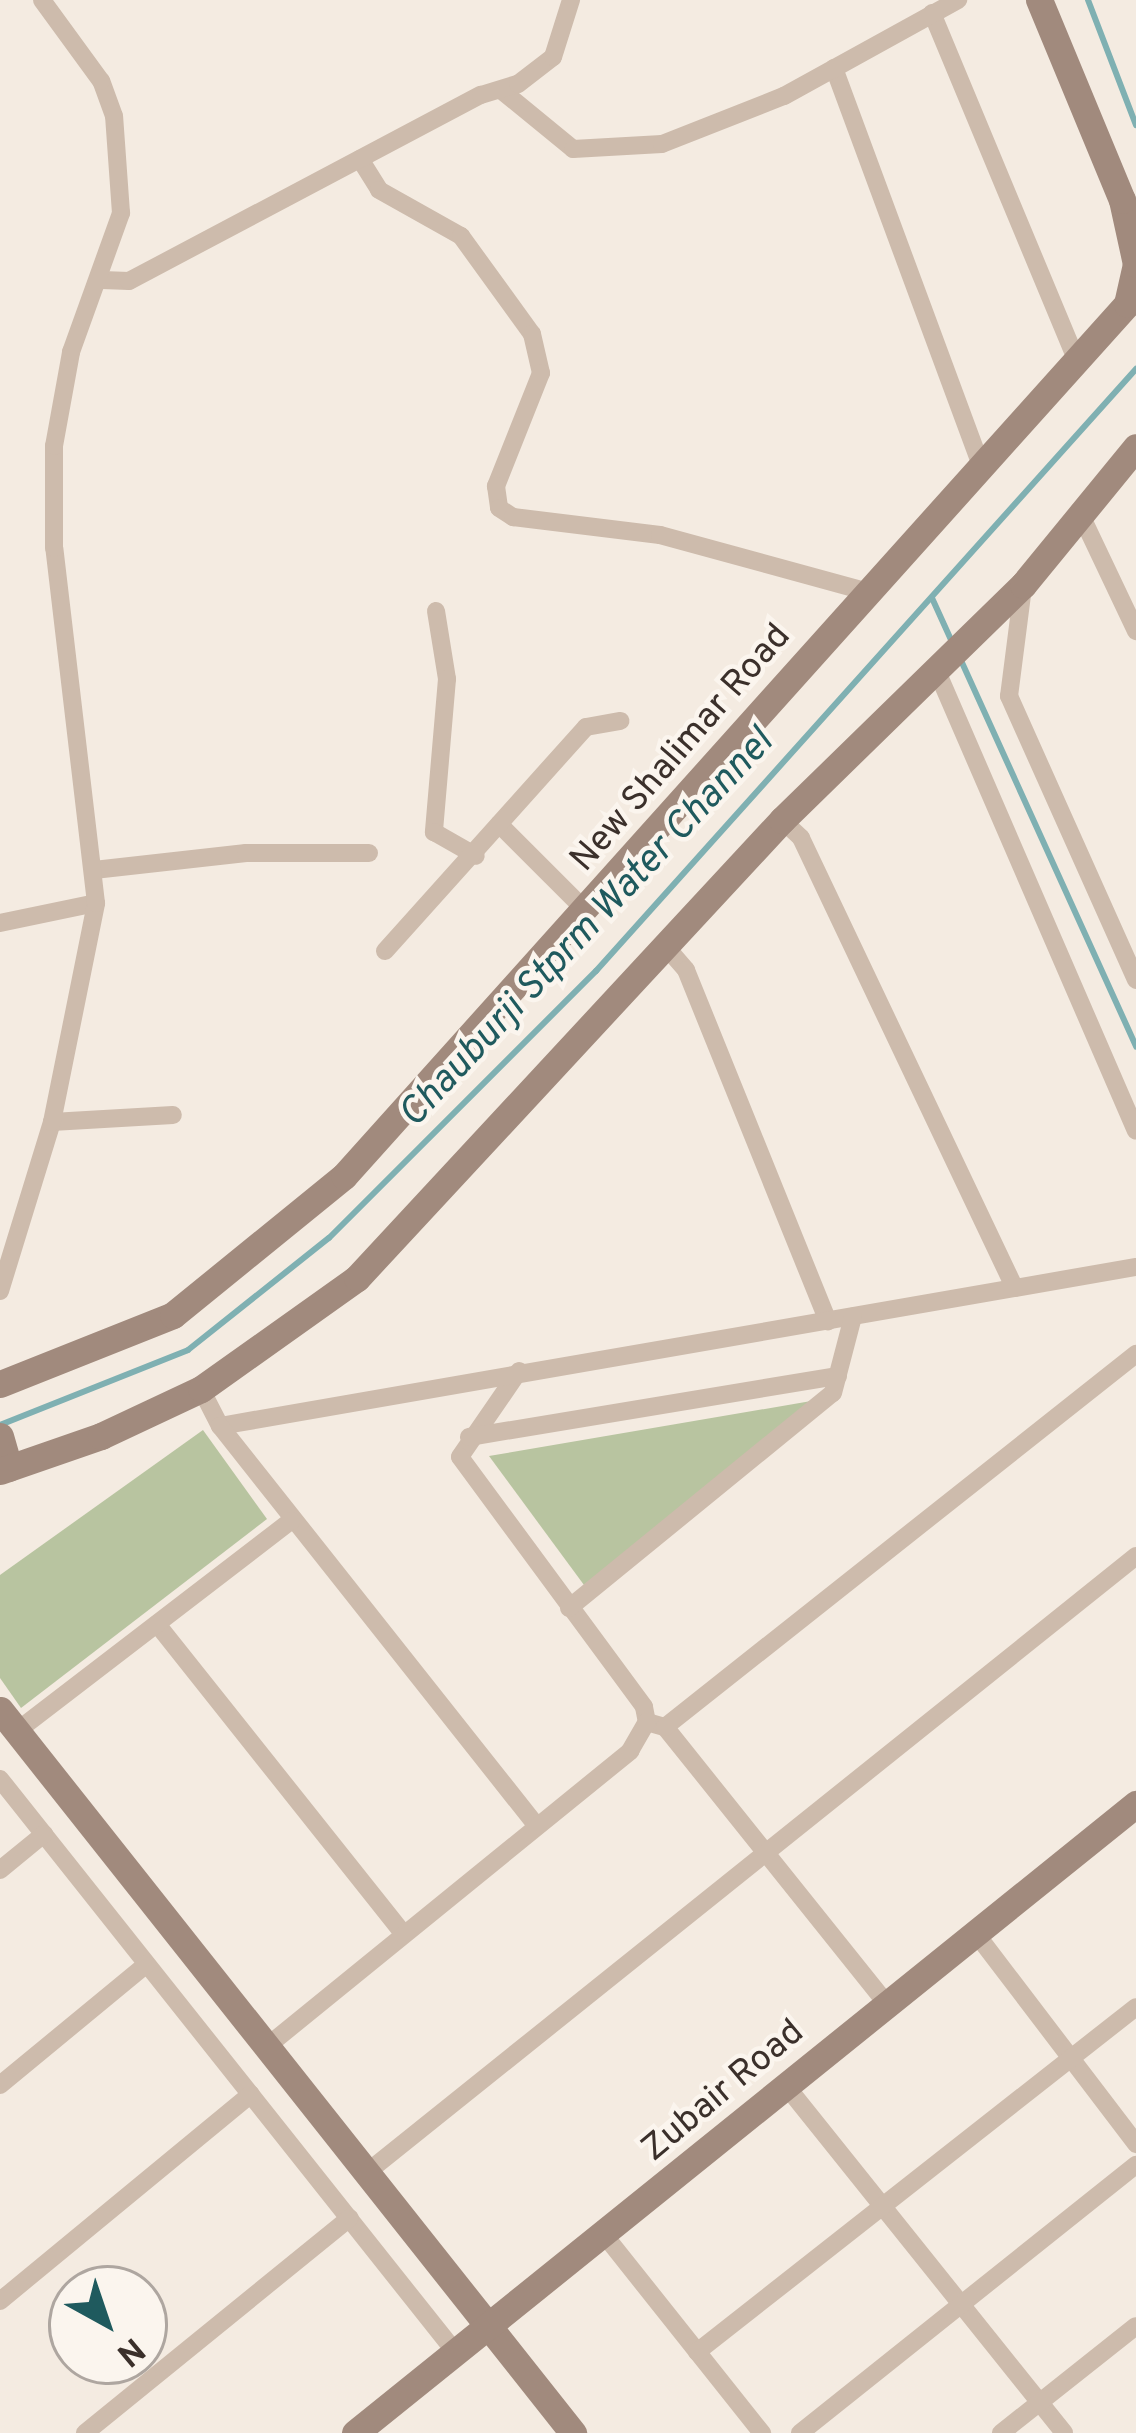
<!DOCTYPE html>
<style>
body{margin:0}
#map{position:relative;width:1136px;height:2433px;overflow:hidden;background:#f4ebe1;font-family:Overpass,sans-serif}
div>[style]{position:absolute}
.green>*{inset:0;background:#b8c4a0}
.stream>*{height:6px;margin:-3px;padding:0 3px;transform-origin:3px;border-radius:3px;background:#7fb0b2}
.street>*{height:18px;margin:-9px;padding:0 9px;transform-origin:9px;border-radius:9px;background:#cdbbac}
.secondary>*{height:27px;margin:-13.5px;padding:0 13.5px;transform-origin:13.5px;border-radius:13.5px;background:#a18a7d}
span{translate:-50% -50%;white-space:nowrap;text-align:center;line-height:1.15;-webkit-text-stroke:9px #fbf5ee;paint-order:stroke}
.street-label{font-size:36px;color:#3b302b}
.water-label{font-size:39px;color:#1f5a5e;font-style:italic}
.north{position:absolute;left:48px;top:2265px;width:120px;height:120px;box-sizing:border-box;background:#fbf5ee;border:3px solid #aea6a0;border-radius:50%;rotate:140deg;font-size:33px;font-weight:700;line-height:48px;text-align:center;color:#3b302b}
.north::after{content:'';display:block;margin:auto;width:42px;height:54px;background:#1f5a5e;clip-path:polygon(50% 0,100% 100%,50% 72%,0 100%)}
</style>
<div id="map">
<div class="green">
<div style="clip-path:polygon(817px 1400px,584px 1585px,489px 1456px)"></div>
<div style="clip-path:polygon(203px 1430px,267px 1519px,21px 1708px,0 1678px,0 1575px)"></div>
</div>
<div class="stream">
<div style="left:1088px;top:0;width:134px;rotate:69deg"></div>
<div style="left:932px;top:598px;width:51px;rotate:65.5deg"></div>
<div style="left:959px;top:656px;width:429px;rotate:65.6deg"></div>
<div style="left:0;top:1425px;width:202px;rotate:-21.7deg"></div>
<div style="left:188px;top:1350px;width:180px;rotate:-38.5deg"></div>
<div style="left:329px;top:1238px;width:378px;rotate:-45deg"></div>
<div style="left:596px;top:971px;width:809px;rotate:-48.11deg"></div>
</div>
<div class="street">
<div style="left:932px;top:13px;width:378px;rotate:67.4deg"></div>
<div style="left:834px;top:68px;width:424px;rotate:69.7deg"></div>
<div style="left:501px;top:90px;width:93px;rotate:39.3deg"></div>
<div style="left:573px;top:149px;width:89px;rotate:-3.2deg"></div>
<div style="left:662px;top:144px;width:131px;rotate:-21.5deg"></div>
<div style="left:784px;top:96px;width:199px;rotate:-28.9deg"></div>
<div style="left:360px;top:159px;width:36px;rotate:58deg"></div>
<div style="left:379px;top:190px;width:94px;rotate:29.3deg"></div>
<div style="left:461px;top:236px;width:121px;rotate:54.1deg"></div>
<div style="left:532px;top:334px;width:40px;rotate:77deg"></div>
<div style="left:541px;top:373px;width:122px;rotate:111.7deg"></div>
<div style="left:496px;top:486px;width:22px;rotate:82deg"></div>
<div style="left:499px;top:508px;width:17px;rotate:33deg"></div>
<div style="left:513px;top:517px;width:148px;rotate:7deg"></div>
<div style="left:660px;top:535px;width:217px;rotate:15.3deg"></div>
<div style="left:102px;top:280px;width:27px;rotate:2deg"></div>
<div style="left:129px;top:281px;width:398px;rotate:-27.9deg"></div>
<div style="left:481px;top:95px;width:39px;rotate:-17deg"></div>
<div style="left:518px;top:84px;width:44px;rotate:-37.6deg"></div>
<div style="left:553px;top:57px;width:60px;rotate:-72.5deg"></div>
<div style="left:1079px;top:511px;width:133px;rotate:64.6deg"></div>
<div style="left:1023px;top:587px;width:110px;rotate:97.3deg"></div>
<div style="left:1009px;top:696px;width:311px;rotate:65.9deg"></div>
<div style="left:436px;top:611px;width:69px;rotate:80.8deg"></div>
<div style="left:447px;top:679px;width:154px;rotate:94.9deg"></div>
<div style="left:434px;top:832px;width:48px;rotate:29.7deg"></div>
<div style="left:936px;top:669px;width:503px;rotate:66.59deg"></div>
<div style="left:782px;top:820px;width:26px;rotate:43deg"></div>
<div style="left:801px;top:838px;width:498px;rotate:64.6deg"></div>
<div style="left:499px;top:824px;width:124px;rotate:45deg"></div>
<div style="left:94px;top:870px;width:153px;rotate:-6.4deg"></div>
<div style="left:246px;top:853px;width:123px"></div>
<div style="left:0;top:923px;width:98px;rotate:-11.8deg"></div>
<div style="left:667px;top:948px;width:29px;rotate:49deg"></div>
<div style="left:686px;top:970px;width:379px;rotate:68deg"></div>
<div style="left:385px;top:951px;width:301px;rotate:-48.1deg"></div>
<div style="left:586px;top:727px;width:35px;rotate:-10deg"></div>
<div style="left:52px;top:1122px;width:121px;rotate:-3.3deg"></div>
<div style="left:0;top:1291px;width:177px;rotate:-72.9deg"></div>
<div style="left:52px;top:1122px;width:223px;rotate:-78.6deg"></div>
<div style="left:96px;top:903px;width:357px;rotate:-96.7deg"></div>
<div style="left:54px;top:548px;width:102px;rotate:-90deg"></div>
<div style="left:54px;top:446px;width:96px;rotate:-79.7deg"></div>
<div style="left:71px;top:352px;width:148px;rotate:-70.2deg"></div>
<div style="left:121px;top:213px;width:97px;rotate:-94.1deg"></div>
<div style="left:114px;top:116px;width:37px;rotate:-110deg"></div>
<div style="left:101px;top:81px;width:100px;rotate:-126.1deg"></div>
<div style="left:519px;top:1371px;width:104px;rotate:124.5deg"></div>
<div style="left:460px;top:1457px;width:310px;rotate:53.6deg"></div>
<div style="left:644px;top:1707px;width:15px;rotate:79deg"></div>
<div style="left:647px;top:1722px;width:19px;rotate:16deg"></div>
<div style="left:665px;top:1727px;width:355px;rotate:51.3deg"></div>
<div style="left:201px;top:1389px;width:42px;rotate:62.8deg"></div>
<div style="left:220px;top:1426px;width:930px;rotate:-9.85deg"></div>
<div style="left:220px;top:1426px;width:509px;rotate:51.62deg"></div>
<div style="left:469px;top:1437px;width:374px;rotate:-9.4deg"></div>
<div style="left:569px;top:1608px;width:340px;rotate:-39.2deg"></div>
<div style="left:833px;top:1393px;width:79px;rotate:-75.3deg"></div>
<div style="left:157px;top:1624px;width:396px;rotate:51.5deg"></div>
<div style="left:665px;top:1727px;width:601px;rotate:-38.38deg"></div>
<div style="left:17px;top:1731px;width:345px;rotate:-37.5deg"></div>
<div style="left:0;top:1779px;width:733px;rotate:51.54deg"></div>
<div style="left:0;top:1870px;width:57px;rotate:-39.3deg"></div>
<div style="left:974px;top:1931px;width:268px;rotate:52.7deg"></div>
<div style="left:265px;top:2048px;width:471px;rotate:-39.1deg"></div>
<div style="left:630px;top:1751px;width:34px;rotate:-60deg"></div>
<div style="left:0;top:2085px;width:190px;rotate:-39.5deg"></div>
<div style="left:787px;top:2087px;width:443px;rotate:51.3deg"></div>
<div style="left:365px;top:2174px;width:988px;rotate:-38.71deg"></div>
<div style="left:606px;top:2237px;width:251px;rotate:51.5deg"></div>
<div style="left:0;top:2301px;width:325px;rotate:-39.5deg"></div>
<div style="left:697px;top:2352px;width:558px;rotate:-38.16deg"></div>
<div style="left:85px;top:2433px;width:341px;rotate:-39.1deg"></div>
<div style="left:800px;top:2433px;width:430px;rotate:-38.6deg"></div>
<div style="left:1001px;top:2433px;width:172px;rotate:-38.4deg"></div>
</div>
<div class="secondary">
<div style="left:0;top:1384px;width:186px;rotate:-21.7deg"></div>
<div style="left:173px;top:1315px;width:220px;rotate:-39.1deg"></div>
<div style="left:344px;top:1176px;width:1172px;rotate:-48.08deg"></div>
<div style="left:1127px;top:304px;width:41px;rotate:-77.3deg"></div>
<div style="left:1136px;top:264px;width:66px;rotate:-102.3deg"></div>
<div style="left:1122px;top:200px;width:217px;rotate:-112.5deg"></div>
<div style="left:0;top:1436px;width:33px;rotate:74deg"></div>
<div style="left:0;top:1471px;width:107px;rotate:-19.1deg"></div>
<div style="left:101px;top:1436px;width:110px;rotate:-25.2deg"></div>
<div style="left:201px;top:1389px;width:191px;rotate:-35.4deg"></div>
<div style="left:357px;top:1278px;width:625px;rotate:-47.14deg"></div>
<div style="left:782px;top:820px;width:337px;rotate:-44.3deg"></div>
<div style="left:1023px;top:585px;width:178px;rotate:-50.7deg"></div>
<div style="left:0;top:1710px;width:923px;rotate:51.6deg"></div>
<div style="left:355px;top:2433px;width:1003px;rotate:-38.85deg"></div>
</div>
<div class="street-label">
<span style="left:682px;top:749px;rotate:-49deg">New Shalimar Road</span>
<span style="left:724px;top:2092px;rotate:-40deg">Zubair Road</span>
</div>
<div class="water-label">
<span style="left:588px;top:930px;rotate:-47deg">Chauburji Stprm Water Channel</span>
</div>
<div class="north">N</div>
</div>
